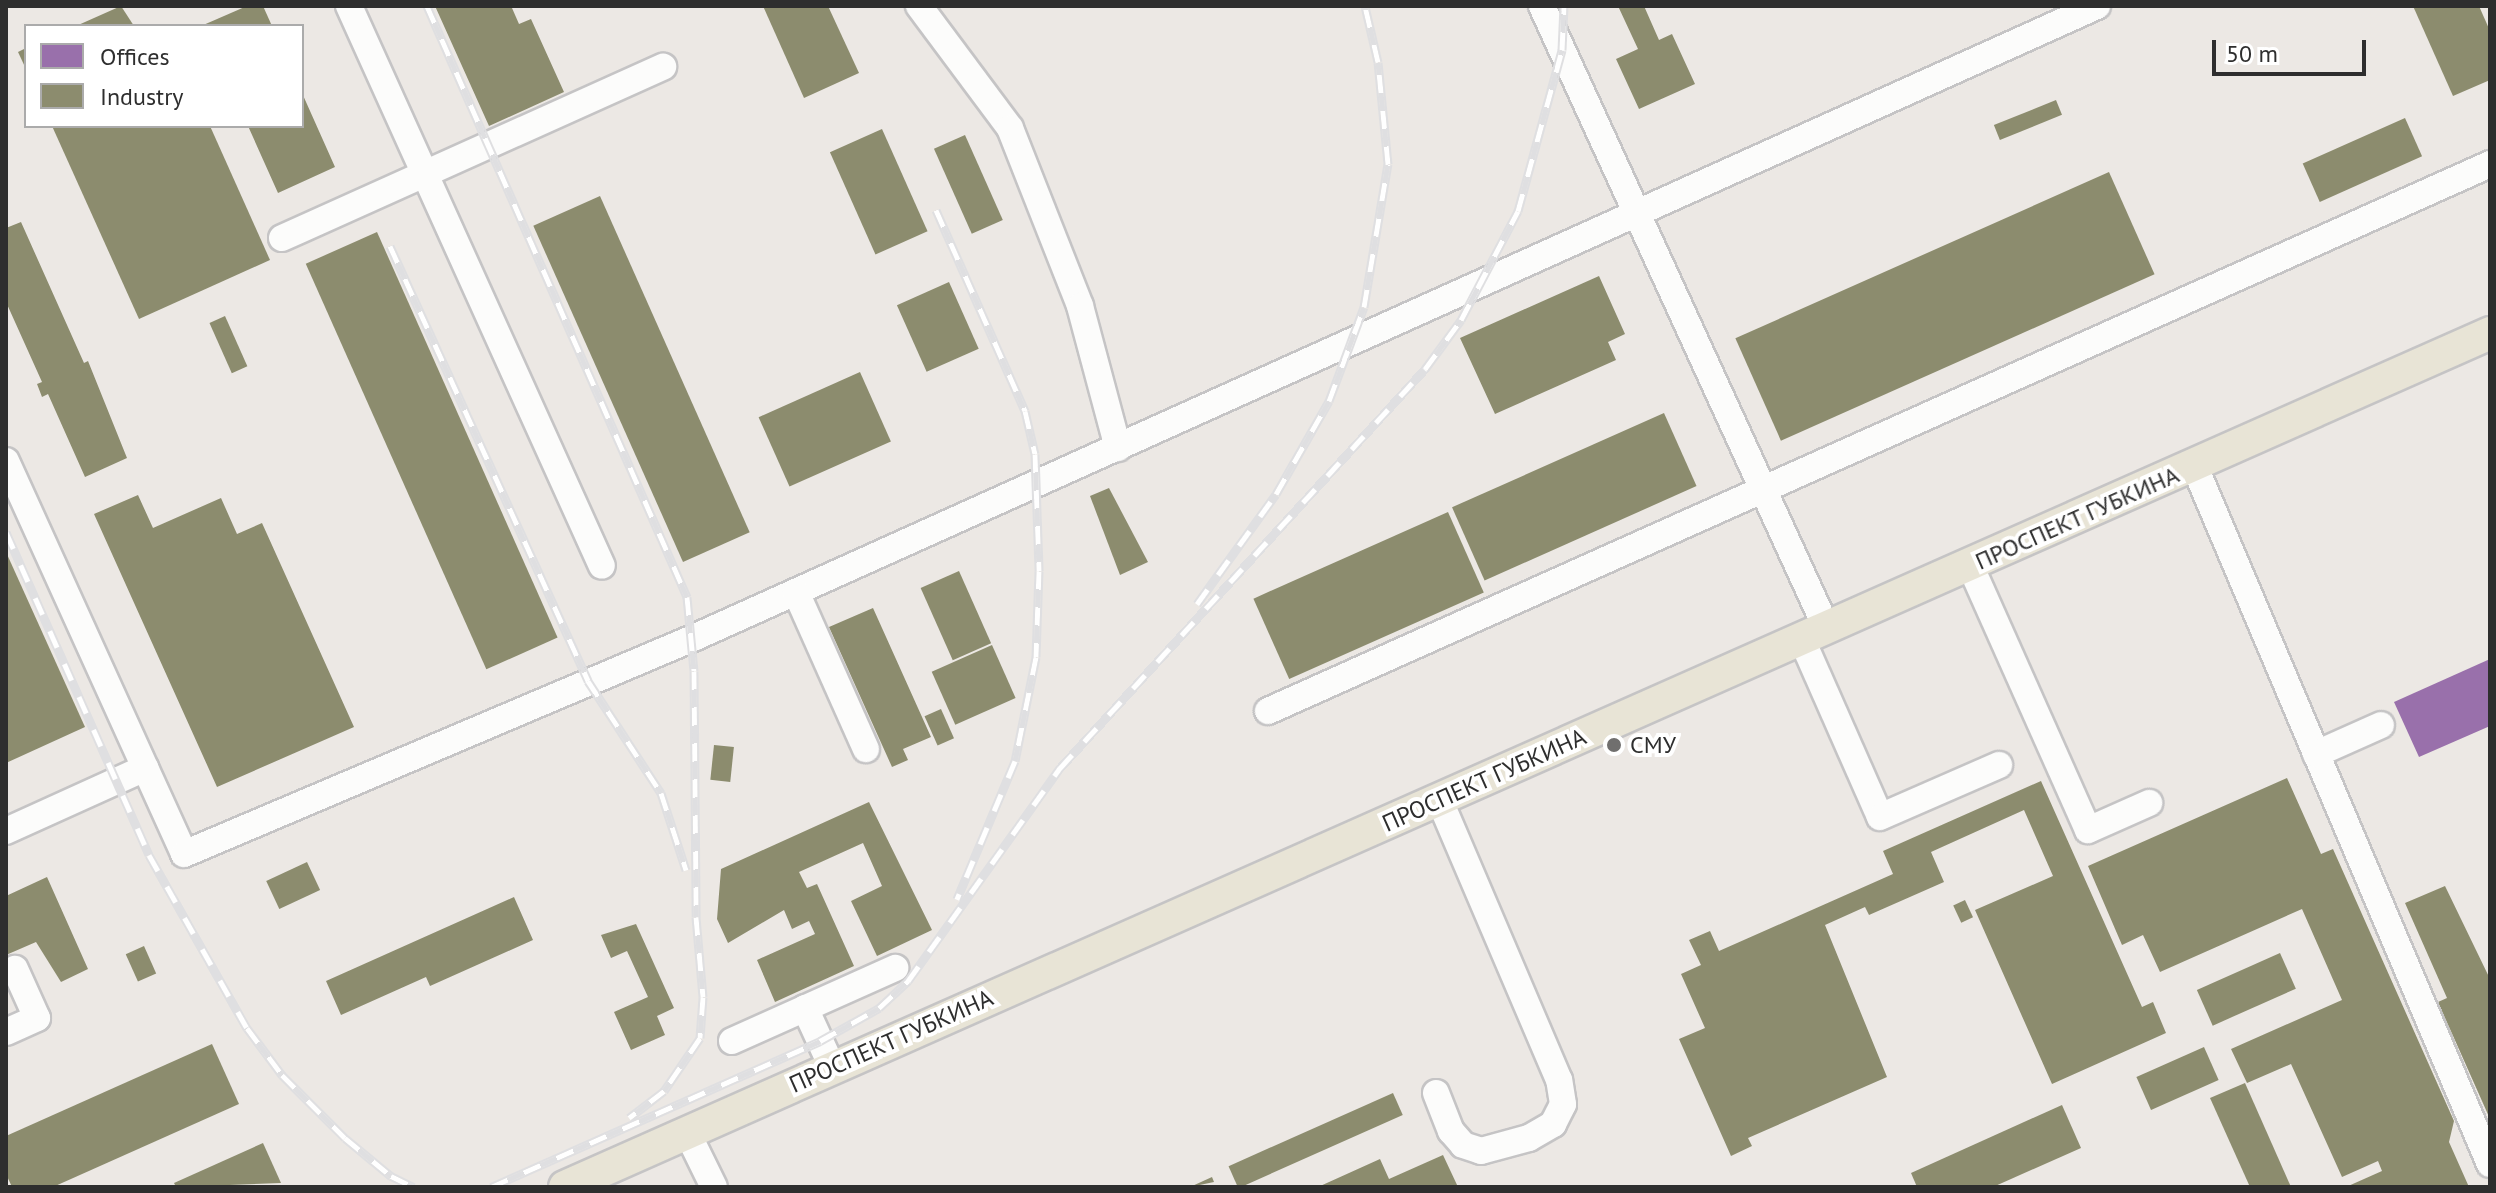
<!DOCTYPE html>
<meta charset="utf-8">
<style>
body{margin:0}
#map{position:relative;width:2496px;height:1193px;overflow:hidden;background:#ece8e4;font-family:"PT Sans",sans-serif}
div>[style]{position:absolute}
.offices>*{inset:0;background:#9970ab}
.industry>*{inset:0;background:#8c8c6e;transform-origin:0 0}
.roads{filter:drop-shadow(2px 0 #c5c4c5) drop-shadow(-2px 0 #c5c4c5) drop-shadow(0 2px #c5c4c5) drop-shadow(0 -2px #c5c4c5)}
.minor>*{height:26px;margin:-13px;padding:0 13px;transform-origin:13px;border-radius:13px;background:#fcfcfb}
.major>*{height:32px;margin:-16px;padding:0 16px;transform-origin:16px;border-radius:16px;background:#e8e4d6}
.rail>*{height:9px;margin-top:-4.5px;transform-origin:0;background:repeating-linear-gradient(90deg,#fff 0 18px,#dfdfe1 0 36px);box-sizing:border-box;border-block:2px solid #dfdfe1}
.dots>*{width:22px;height:22px;translate:-50% -50%;box-sizing:border-box;border:4px solid #fff;border-radius:50%}
span{translate:-50% -50%;white-space:nowrap;text-align:center;line-height:1.15;-webkit-text-stroke:8px #fff;paint-order:stroke}
.street-label{font-size:24px;color:#2e2e2e}
.poi-label{font-size:24px;color:#2e2e2e}
.left{translate:0 -50%;text-align:left}
.frame{position:absolute;inset:0;border:8px solid #2e2e2e;pointer-events:none}
.legend{position:absolute;left:24px;top:24px;width:280px;height:104px;box-sizing:border-box;background:#fff;border:2px solid #ababab;margin:0;padding:10px 14px;list-style:none;font-size:24px;color:#2e2e2e}
.legend li{display:flex;align-items:center;gap:16px;height:40px}
.legend b{width:40px;border:2px solid #ababab}
.scale{position:absolute;left:2212px;top:40px;width:154px;height:36px;box-sizing:border-box;border:4px solid #2e2e2e;border-top:0;padding-left:10px;font-size:24px;line-height:28px;white-space:nowrap;color:#2e2e2e;-webkit-text-stroke:6px #fff;paint-order:stroke}
</style>
<div id="map">
<div class="offices">
<div style="clip-path:polygon(2490px 659px,2490px 726px,2419px 757px,2394px 702px)"></div>
</div>
<div class="industry">
<div style="clip-path:polygon(121px 6px,134px 26px,76px 26px)"></div>
<div style="clip-path:polygon(247px 6px,263px 6px,272px 26px,201px 26px)"></div>
<div style="clip-path:polygon(435px 6px,517px 6px,512px 8px,519px 24px,531px 19px,564px 92px,489px 126px)"></div>
<div style="clip-path:polygon(763px 6px,828px 6px,859px 73px,804px 98px)"></div>
<div style="clip-path:polygon(1618px 6px,1644px 6px,1659px 40px,1672px 34px,1695px 84px,1639px 109px,1616px 59px,1638px 49px)"></div>
<div style="clip-path:polygon(2413px 6px,2479px 6px,2490px 31px,2490px 80px,2453px 96px)"></div>
<div style="clip-path:polygon(26px 48px,26px 69px,18px 52px)"></div>
<div style="clip-path:polygon(302px 93px,335px 167px,278px 193px,248px 126px,302px 126px)"></div>
<div style="left:2056px;top:100px;width:16px;height:67px;rotate:68deg"></div>
<div style="left:2405px;top:118px;width:42px;height:112px;rotate:66deg"></div>
<div style="clip-path:polygon(52px 126px,210px 126px,270px 260px,139px 319px)"></div>
<div style="left:882px;top:129px;width:112px;height:57px;rotate:66deg"></div>
<div style="left:965px;top:135px;width:93px;height:34px;rotate:66deg"></div>
<div style="left:2109px;top:172px;width:112px;height:409px;rotate:66deg"></div>
<div style="left:600px;top:196px;width:368px;height:73px;rotate:66deg"></div>
<div style="clip-path:polygon(21px 222px,84px 363px,88px 361px,127px 458px,85px 477px,48px 394px,42px 397px,37px 384px,42px 382px,6px 302px,6px 228px)"></div>
<div style="left:377px;top:232px;width:444px;height:78px;rotate:66deg"></div>
<div style="clip-path:polygon(1599px 276px,1625px 334px,1608px 342px,1616px 360px,1495px 414px,1460px 338px)"></div>
<div style="left:949px;top:282px;width:73px;height:57px;rotate:66deg"></div>
<div style="left:225px;top:316px;width:55px;height:17px;rotate:66deg"></div>
<div style="left:860px;top:372px;width:76px;height:111px;rotate:66deg"></div>
<div style="left:1664px;top:413px;width:80px;height:232px;rotate:66deg"></div>
<div style="clip-path:polygon(1109px 488px,1148px 562px,1120px 575px,1090px 496px)"></div>
<div style="clip-path:polygon(138px 495px,153px 528px,221px 498px,237px 534px,262px 523px,354px 727px,217px 787px,94px 514px)"></div>
<div style="left:1448px;top:512px;width:88px;height:213px;rotate:66deg"></div>
<div style="clip-path:polygon(6px 552px,85px 727px,6px 763px)"></div>
<div style="left:959px;top:571px;width:79px;height:42px;rotate:66deg"></div>
<div style="clip-path:polygon(873px 608px,931px 737px,903px 749px,908px 760px,892px 767px,829px 627px)"></div>
<div style="left:992px;top:645px;width:58px;height:66px;rotate:66deg"></div>
<div style="left:941px;top:709px;width:32px;height:18px;rotate:66deg"></div>
<div style="left:714px;top:745px;width:20px;height:35px;rotate:6deg"></div>
<div style="clip-path:polygon(2287px 778px,2321px 854px,2333px 849px,2454px 1121px,2449px 1142px,2469px 1187px,2346px 1187px,2382px 1171px,2378px 1161px,2342px 1177px,2291px 1064px,2247px 1083px,2231px 1049px,2342px 1000px,2302px 909px,2160px 972px,2143px 935px,2122px 945px,2088px 866px)"></div>
<div style="clip-path:polygon(2041px 781px,2142px 1007px,2153px 1002px,2166px 1033px,2052px 1084px,1975px 910px,2053px 876px,2024px 810px,1931px 852px,1944px 882px,1869px 915px,1865px 907px,1825px 925px,1887px 1077px,1748px 1138px,1752px 1146px,1731px 1156px,1679px 1039px,1705px 1028px,1681px 974px,1701px 965px,1689px 940px,1710px 931px,1719px 951px,1893px 874px,1883px 851px)"></div>
<div style="clip-path:polygon(869px 802px,932px 930px,877px 956px,851px 901px,882px 886px,863px 843px,799px 872px,807px 888px,817px 884px,854px 966px,775px 1002px,757px 960px,815px 934px,809px 921px,792px 929px,784px 910px,728px 943px,717px 919px,721px 869px)"></div>
<div style="left:307px;top:862px;width:31px;height:45px;rotate:65deg"></div>
<div style="clip-path:polygon(47px 877px,88px 969px,61px 982px,36px 942px,6px 955px,6px 896px)"></div>
<div style="clip-path:polygon(2445px 886px,2490px 979px,2490px 1119px,2438px 1002px,2447px 998px,2405px 903px)"></div>
<div style="clip-path:polygon(514px 897px,533px 940px,430px 986px,426px 977px,341px 1015px,326px 981px)"></div>
<div style="left:1965px;top:900px;width:19px;height:13px;rotate:65deg"></div>
<div style="clip-path:polygon(636px 924px,674px 1008px,657px 1016px,665px 1035px,631px 1050px,614px 1012px,648px 997px,627px 951px,611px 958px,601px 935px)"></div>
<div style="left:144px;top:946px;width:30px;height:20px;rotate:66deg"></div>
<div style="left:2280px;top:953px;width:39px;height:91px;rotate:66deg"></div>
<div style="clip-path:polygon(212px 1044px,239px 1104px,53px 1187px,12px 1187px,6px 1174px,6px 1136px)"></div>
<div style="left:2204px;top:1047px;width:36px;height:74px;rotate:66deg"></div>
<div style="clip-path:polygon(2245px 1083px,2291px 1187px,2250px 1187px,2210px 1098px)"></div>
<div style="left:1393px;top:1093px;width:24px;height:180px;rotate:66deg"></div>
<div style="clip-path:polygon(2062px 1105px,2081px 1148px,1993px 1187px,1917px 1187px,1911px 1173px)"></div>
<div style="clip-path:polygon(263px 1143px,281px 1183px,176px 1187px,174px 1183px)"></div>
<div style="clip-path:polygon(1443px 1155px,1458px 1187px,1318px 1187px,1380px 1159px,1389px 1179px)"></div>
<div style="clip-path:polygon(1212px 1177px,1214px 1182px,1190px 1187px)"></div>
</div>
<div class="roads">
<div class="minor">
<div style="left:349px;top:6px;width:614px;rotate:65.69deg"></div>
<div style="left:919px;top:6px;width:152px;rotate:53.3deg"></div>
<div style="left:1010px;top:128px;width:191px;rotate:68.5deg"></div>
<div style="left:1080px;top:306px;width:147px;rotate:75deg"></div>
<div style="left:1542px;top:6px;width:685px;rotate:65.42deg"></div>
<div style="left:282px;top:238px;width:418px;rotate:-24.2deg"></div>
<div style="left:6px;top:461px;width:431px;rotate:65.6deg"></div>
<div style="left:184px;top:854px;width:551px;rotate:-22.98deg"></div>
<div style="left:691px;top:639px;width:1542px;rotate:-24.24deg"></div>
<div style="left:2194px;top:465px;width:759px;rotate:67.05deg"></div>
<div style="left:1970px;top:565px;width:290px;rotate:66deg"></div>
<div style="left:2088px;top:830px;width:67px;rotate:-23.9deg"></div>
<div style="left:796px;top:592px;width:172px;rotate:66deg"></div>
<div style="left:1802px;top:640px;width:193px;rotate:66.2deg"></div>
<div style="left:1880px;top:817px;width:130px;rotate:-23.6deg"></div>
<div style="left:1268px;top:711px;width:1339px;rotate:-24.11deg"></div>
<div style="left:2316px;top:754px;width:71px;rotate:-24deg"></div>
<div style="left:6px;top:831px;width:153px;rotate:-24.4deg"></div>
<div style="left:805px;top:1008px;width:65px;rotate:65.4deg"></div>
<div style="left:6px;top:1032px;width:34px;rotate:-24deg"></div>
<div style="left:37px;top:1018px;width:54px;rotate:-114.2deg"></div>
<div style="left:732px;top:1041px;width:179px;rotate:-24.1deg"></div>
<div style="left:1436px;top:1093px;width:41px;rotate:68.5deg"></div>
<div style="left:1451px;top:1131px;width:18px;rotate:49deg"></div>
<div style="left:1463px;top:1145px;width:19px;rotate:18deg"></div>
<div style="left:1481px;top:1151px;width:50px;rotate:-15.2deg"></div>
<div style="left:1529px;top:1138px;width:28px;rotate:-30deg"></div>
<div style="left:1553px;top:1124px;width:22px;rotate:-63deg"></div>
<div style="left:1563px;top:1104px;width:24px;rotate:-99deg"></div>
<div style="left:1559px;top:1080px;width:306px;rotate:-113.1deg"></div>
<div style="left:687px;top:1132px;width:61px;rotate:63.9deg"></div>
</div>
<div class="major">
<div style="left:565px;top:1187px;width:2106px;rotate:-23.92deg"></div>
</div>
</div>
<div class="rail">
<div style="left:427px;top:6px;width:646px;rotate:66.25deg"></div>
<div style="left:687px;top:597px;width:74px;rotate:84.6deg"></div>
<div style="left:694px;top:671px;width:246px;rotate:89.5deg"></div>
<div style="left:696px;top:917px;width:80px;rotate:85deg"></div>
<div style="left:703px;top:997px;width:41px;rotate:94.2deg"></div>
<div style="left:700px;top:1038px;width:64px;rotate:124.2deg"></div>
<div style="left:664px;top:1091px;width:44px;rotate:142.4deg"></div>
<div style="left:936px;top:210px;width:220px;rotate:66.1deg"></div>
<div style="left:1025px;top:411px;width:44px;rotate:76.9deg"></div>
<div style="left:1035px;top:454px;width:117px;rotate:88deg"></div>
<div style="left:1039px;top:571px;width:86px;rotate:92deg"></div>
<div style="left:1036px;top:657px;width:106px;rotate:101.4deg"></div>
<div style="left:1015px;top:761px;width:150px;rotate:112.8deg"></div>
<div style="left:390px;top:246px;width:478px;rotate:65.5deg"></div>
<div style="left:588px;top:681px;width:134px;rotate:56.9deg"></div>
<div style="left:661px;top:793px;width:81px;rotate:72deg"></div>
<div style="left:6px;top:532px;width:353px;rotate:66.1deg"></div>
<div style="left:149px;top:855px;width:199px;rotate:60.5deg"></div>
<div style="left:247px;top:1028px;width:59px;rotate:53.3deg"></div>
<div style="left:282px;top:1075px;width:89px;rotate:45deg"></div>
<div style="left:345px;top:1138px;width:60px;rotate:39.6deg"></div>
<div style="left:391px;top:1176px;width:25px;rotate:26deg"></div>
<div style="left:1197px;top:604px;width:135px;rotate:-54.3deg"></div>
<div style="left:1276px;top:494px;width:107px;rotate:-60.3deg"></div>
<div style="left:1329px;top:401px;width:100px;rotate:-69.6deg"></div>
<div style="left:1364px;top:307px;width:145px;rotate:-80.5deg"></div>
<div style="left:1388px;top:164px;width:102px;rotate:-95.6deg"></div>
<div style="left:1378px;top:62px;width:57px;rotate:-103.1deg"></div>
<div style="left:491px;top:1187px;width:360px;rotate:-23.9deg"></div>
<div style="left:820px;top:1041px;width:68px;rotate:-29.2deg"></div>
<div style="left:879px;top:1008px;width:40px;rotate:-43deg"></div>
<div style="left:908px;top:981px;width:262px;rotate:-54.5deg"></div>
<div style="left:1060px;top:768px;width:541px;rotate:-47.55deg"></div>
<div style="left:1425px;top:369px;width:61px;rotate:-53.7deg"></div>
<div style="left:1461px;top:320px;width:123px;rotate:-62.4deg"></div>
<div style="left:1518px;top:211px;width:167px;rotate:-74.7deg"></div>
<div style="left:1562px;top:50px;width:44px;rotate:-87.4deg"></div>
</div>
<div class="dots">
<div style="left:1614px;top:745px;background:#706f6e"></div>
</div>
<div class="street-label">
<span style="left:2077px;top:518px;rotate:-24deg">ПРОСПЕКТ ГУБКИНА</span>
<span style="left:1484px;top:780px;rotate:-24deg">ПРОСПЕКТ ГУБКИНА</span>
<span style="left:891px;top:1041px;rotate:-24deg">ПРОСПЕКТ ГУБКИНА</span>
</div>
<div class="poi-label">
<span class="left" style="left:1630px;top:745px">СМУ</span>
</div>
<div class="frame"></div>
<ul class="legend">
<li><b style="height:22px;background:#9970ab"></b>Offices</li>
<li><b style="height:22px;background:#8c8c6e"></b>Industry</li>
</ul>
<div class="scale">50 m</div>
</div>
